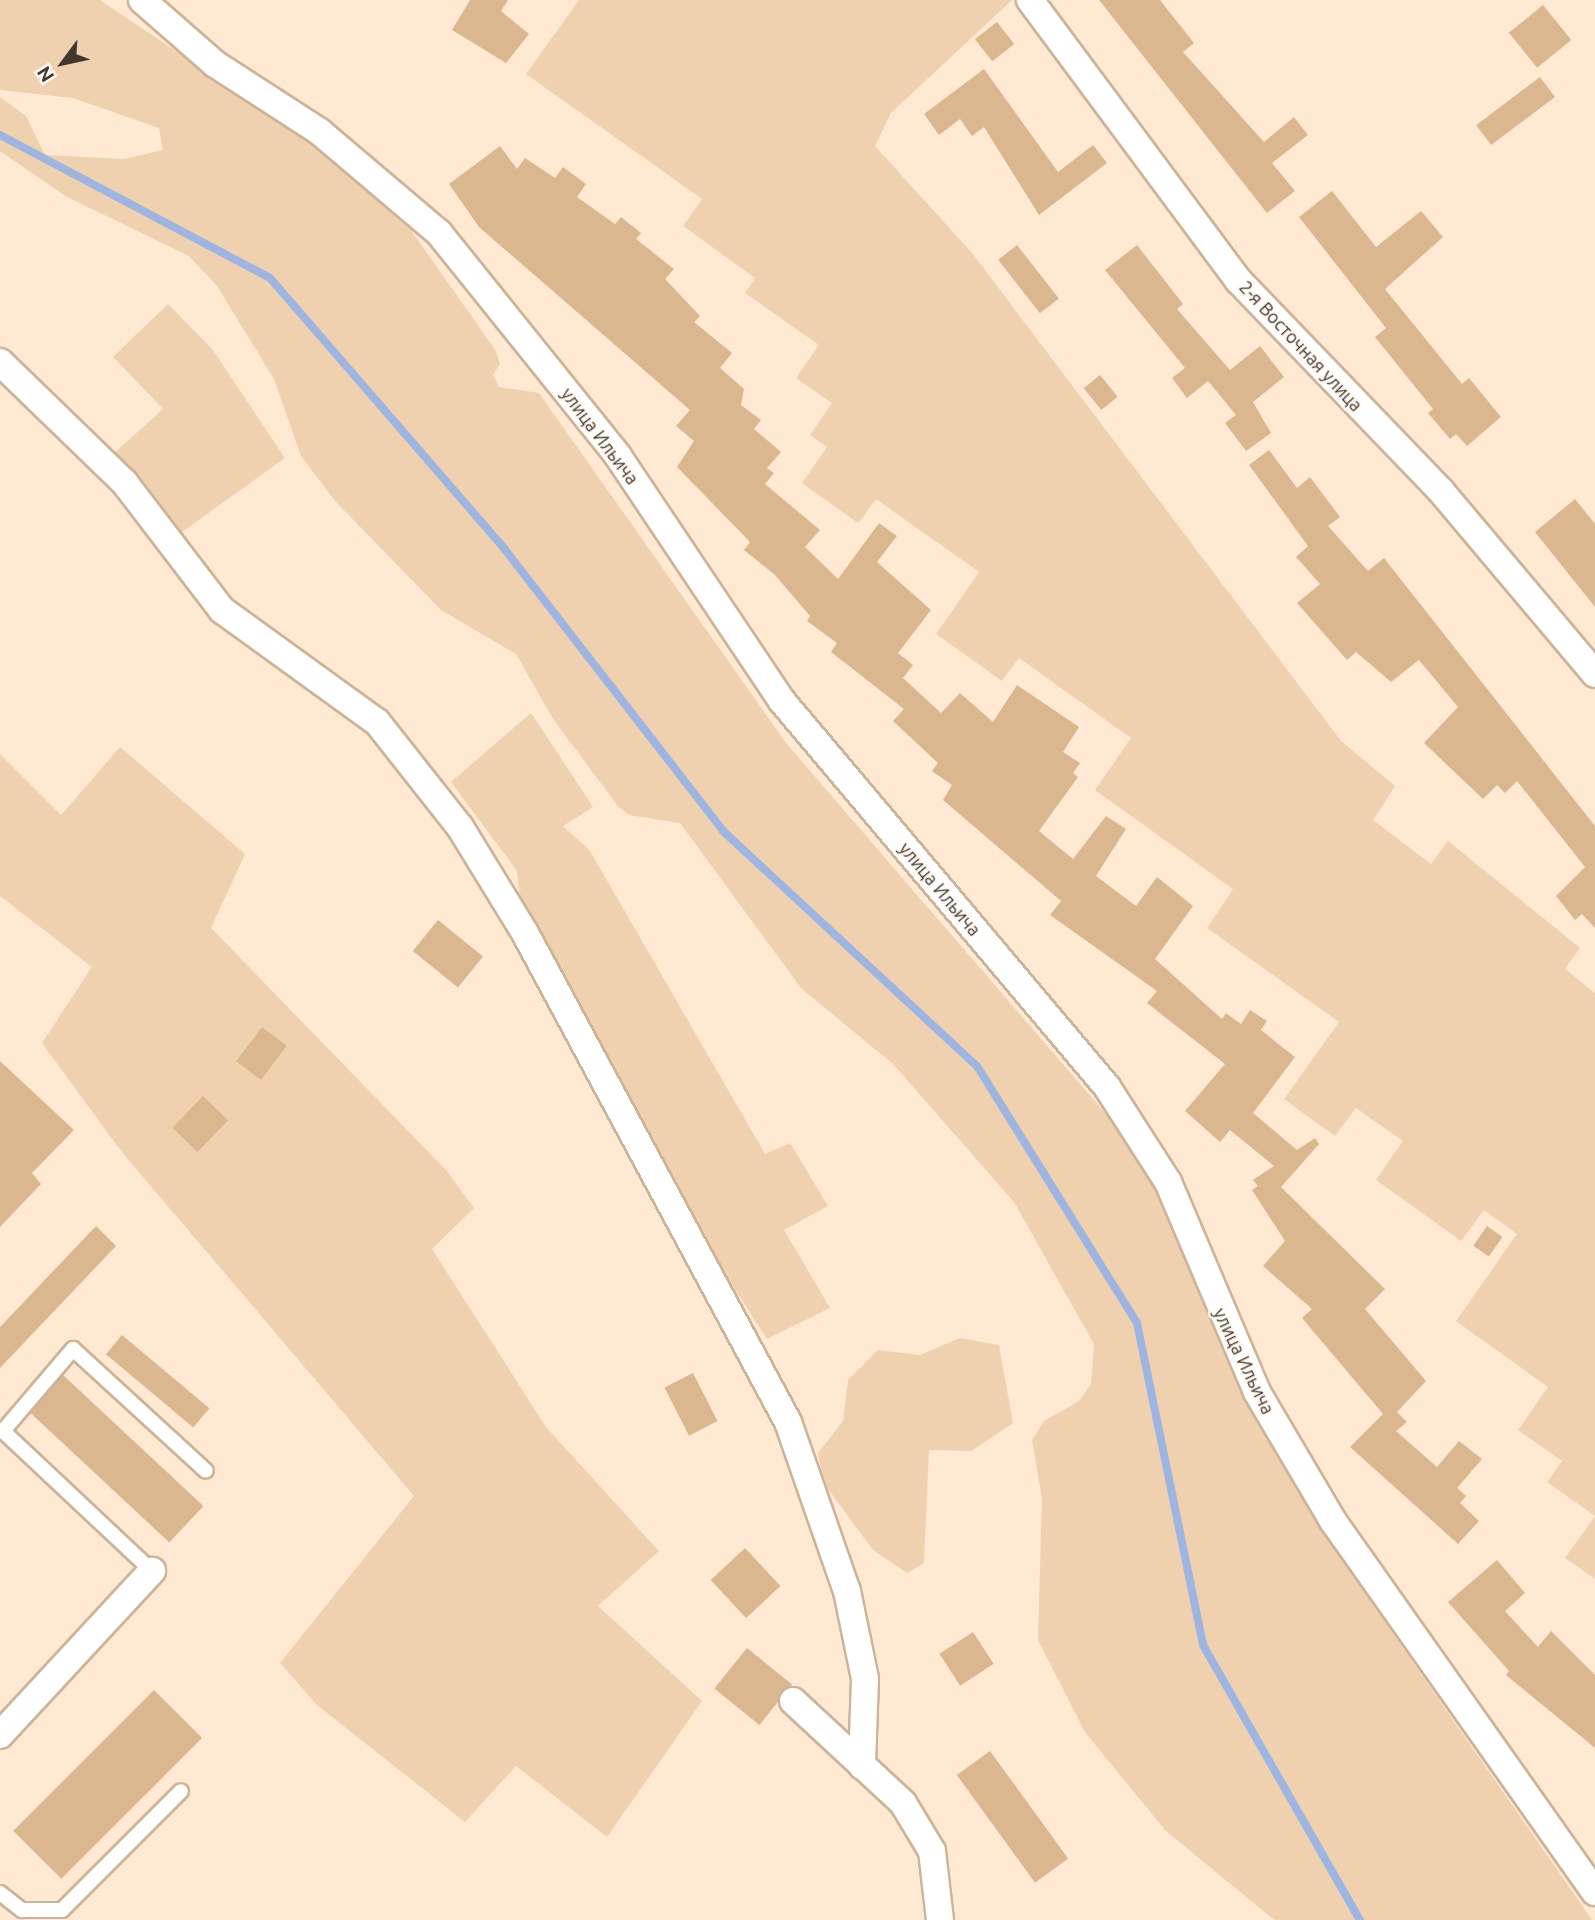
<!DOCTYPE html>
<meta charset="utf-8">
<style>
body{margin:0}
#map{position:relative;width:1595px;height:1920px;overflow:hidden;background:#ffe9d2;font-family:Ubuntu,sans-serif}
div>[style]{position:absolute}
.green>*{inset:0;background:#efd1b0}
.stream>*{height:8px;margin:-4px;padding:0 4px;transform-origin:4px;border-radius:4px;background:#9db5e0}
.building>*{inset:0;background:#dbb790;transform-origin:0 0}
.roads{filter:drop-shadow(2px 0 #cdb397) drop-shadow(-2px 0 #cdb397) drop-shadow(0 2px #cdb397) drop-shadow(0 -2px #cdb397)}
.lane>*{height:14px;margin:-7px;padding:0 7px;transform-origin:7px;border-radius:7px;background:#fff}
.street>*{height:26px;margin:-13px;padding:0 13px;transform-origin:13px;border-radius:13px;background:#fff}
span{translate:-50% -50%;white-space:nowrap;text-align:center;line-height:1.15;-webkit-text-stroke:5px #fff9f3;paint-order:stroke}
.street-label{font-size:18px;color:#42372c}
.north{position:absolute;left:28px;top:28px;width:70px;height:70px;-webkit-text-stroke:5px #fff9f3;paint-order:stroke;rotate:237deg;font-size:19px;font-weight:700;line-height:28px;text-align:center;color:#42372c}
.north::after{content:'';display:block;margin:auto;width:24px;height:32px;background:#42372c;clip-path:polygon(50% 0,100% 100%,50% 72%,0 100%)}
</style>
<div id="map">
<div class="green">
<div style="clip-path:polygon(0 0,100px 0,349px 168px,408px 226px,496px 351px,500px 364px,493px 375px,499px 387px,539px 393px,786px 743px,1118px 1128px,1168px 1210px,1250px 1408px,1319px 1527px,1592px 1920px,1274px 1920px,1165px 1830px,1085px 1732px,1038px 1640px,1042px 1498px,1032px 1440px,1044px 1421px,1079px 1401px,1091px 1384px,1094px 1344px,1014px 1202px,893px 1064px,801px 988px,680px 823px,629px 815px,618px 806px,553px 719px,516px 654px,441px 610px,335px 501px,301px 456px,274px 379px,217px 286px,189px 256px,67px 197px,0 151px,0 97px,26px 116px,45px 155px,124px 159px,163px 150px,159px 128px,73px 98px,0 90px)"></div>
<div style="clip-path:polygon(579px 0,1012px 0,891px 113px,875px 146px,972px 253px,1341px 741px,1395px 786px,1373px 820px,1431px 864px,1448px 841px,1580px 948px,1565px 969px,1595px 993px,1595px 1579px,1565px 1558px,1595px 1516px,1547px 1482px,1562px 1461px,1518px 1430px,1548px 1387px,1456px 1321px,1517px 1234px,1484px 1210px,1461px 1241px,1376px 1180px,1403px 1141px,1356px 1108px,1335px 1136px,1284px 1099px,1339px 1022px,1207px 928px,1233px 889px,1095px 790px,1131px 738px,1019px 658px,1002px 681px,936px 634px,979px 572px,876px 499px,858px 523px,802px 483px,827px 447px,810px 435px,832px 403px,796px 378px,819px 345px,745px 293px,755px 278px,683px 226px,702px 199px,526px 74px)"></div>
<div style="clip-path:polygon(168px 304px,213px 350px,285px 458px,175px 537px,112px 455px,163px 409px,113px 357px)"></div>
<div style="clip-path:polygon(531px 713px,593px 807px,563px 826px,590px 851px,765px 1154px,790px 1143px,828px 1206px,784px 1230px,830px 1308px,767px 1339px,617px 1107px,521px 910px,517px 871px,451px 782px)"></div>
<div style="clip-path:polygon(120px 747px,245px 854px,211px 928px,446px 1170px,474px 1208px,432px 1249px,546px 1427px,659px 1551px,598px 1606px,702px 1701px,607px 1837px,516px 1766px,465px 1822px,317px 1705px,280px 1663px,414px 1496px,121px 1151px,42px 1043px,92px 967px,0 896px,0 754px,61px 815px)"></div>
<div style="clip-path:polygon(960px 1338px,999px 1345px,1013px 1423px,971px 1451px,929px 1450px,924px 1563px,907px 1573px,873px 1550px,823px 1482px,818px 1453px,843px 1421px,848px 1380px,878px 1350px,920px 1355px)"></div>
</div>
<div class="stream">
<div style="left:0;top:135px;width:306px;rotate:27.9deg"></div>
<div style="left:270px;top:278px;width:356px;rotate:49.1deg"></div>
<div style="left:503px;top:547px;width:359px;rotate:52.2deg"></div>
<div style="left:723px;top:831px;width:346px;rotate:42.8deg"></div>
<div style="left:977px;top:1066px;width:303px;rotate:58.1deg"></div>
<div style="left:1137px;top:1323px;width:329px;rotate:78.4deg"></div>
<div style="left:1203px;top:1645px;width:317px;rotate:60.3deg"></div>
</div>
<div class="building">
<div style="clip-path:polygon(470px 0,508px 0,501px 11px,529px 34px,506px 63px,452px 30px)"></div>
<div style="clip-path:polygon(1099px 0,1160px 0,1194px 43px,1183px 52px,1264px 142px,1294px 117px,1308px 135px,1272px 163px,1295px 191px,1267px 213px)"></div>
<div style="left:1543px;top:5px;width:45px;height:44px;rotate:51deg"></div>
<div style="left:997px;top:22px;width:28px;height:28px;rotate:52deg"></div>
<div style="clip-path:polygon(984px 69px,1058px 172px,1093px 145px,1107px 163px,1039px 215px,984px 127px,972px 136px,960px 119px,939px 135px,924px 114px)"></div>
<div style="left:1540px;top:77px;width:25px;height:80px;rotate:53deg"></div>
<div style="clip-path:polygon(500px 146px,517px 169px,525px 158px,555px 178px,563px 167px,586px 184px,577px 197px,615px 224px,621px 217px,641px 233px,636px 239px,674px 269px,665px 279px,700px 316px,694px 322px,732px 353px,720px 368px,744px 389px,741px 405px,761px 420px,754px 429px,781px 452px,767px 468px,774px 473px,765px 484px,820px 530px,805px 547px,838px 579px,879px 523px,897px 536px,877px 562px,931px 610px,898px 653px,913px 665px,903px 678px,941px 713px,960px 693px,993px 722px,1017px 685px,1079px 727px,1063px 752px,1080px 763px,1073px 773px,1078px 777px,1039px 831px,1073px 859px,1106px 816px,1126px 829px,1096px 876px,1136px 906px,1157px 877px,1193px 906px,1155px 959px,1222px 1019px,1226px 1013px,1241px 1024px,1250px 1010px,1267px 1021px,1261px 1030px,1295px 1057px,1253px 1113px,1297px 1150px,1315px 1138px,1319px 1144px,1281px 1187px,1385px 1289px,1365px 1309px,1426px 1381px,1397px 1412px,1407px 1422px,1396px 1431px,1437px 1467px,1459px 1441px,1482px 1459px,1457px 1488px,1466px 1496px,1460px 1503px,1479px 1521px,1458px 1544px,1350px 1447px,1383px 1414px,1302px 1318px,1312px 1309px,1263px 1266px,1285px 1241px,1252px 1190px,1258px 1186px,1253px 1180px,1274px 1166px,1230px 1130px,1220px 1142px,1185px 1111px,1225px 1064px,1147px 1003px,1157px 991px,1050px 915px,1061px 901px,943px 800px,952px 785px,932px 771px,938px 763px,893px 721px,904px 709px,831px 652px,837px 643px,807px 621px,810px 616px,775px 575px,744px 550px,750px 542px,677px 467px,694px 441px,676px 426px,690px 410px,479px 227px,449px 184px)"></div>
<div style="clip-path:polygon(1332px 191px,1376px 247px,1421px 211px,1443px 237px,1385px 289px,1462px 384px,1469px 378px,1501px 417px,1467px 446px,1456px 434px,1450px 439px,1428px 413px,1433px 409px,1375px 337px,1386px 328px,1299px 217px)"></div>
<div style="left:1017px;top:245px;width:68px;height:24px;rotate:52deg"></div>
<div style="clip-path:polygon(1137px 245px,1183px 304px,1177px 309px,1230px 370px,1260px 346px,1284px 377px,1253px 402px,1271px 433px,1246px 451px,1225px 423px,1236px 415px,1208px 381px,1187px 398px,1172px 378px,1185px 368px,1105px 270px)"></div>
<div style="left:1100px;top:375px;width:28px;height:21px;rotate:51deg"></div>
<div style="clip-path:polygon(1269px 450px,1297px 488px,1310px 477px,1340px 517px,1328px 526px,1368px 571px,1384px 558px,1595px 826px,1595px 928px,1582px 914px,1575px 920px,1556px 896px,1585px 867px,1517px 781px,1505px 793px,1497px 785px,1483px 799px,1424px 743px,1458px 707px,1419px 660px,1391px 682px,1356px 652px,1347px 660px,1297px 603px,1320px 584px,1296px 557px,1308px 546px,1249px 465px)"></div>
<div style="clip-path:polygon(1575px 499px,1595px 524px,1595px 607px,1535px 532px)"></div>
<div style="left:438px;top:920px;width:58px;height:40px;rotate:39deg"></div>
<div style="left:262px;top:1027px;width:31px;height:43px;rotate:37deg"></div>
<div style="clip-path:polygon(0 1061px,74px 1130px,32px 1173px,41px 1184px,0 1227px)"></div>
<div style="left:203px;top:1096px;width:35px;height:44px;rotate:44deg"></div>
<div style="clip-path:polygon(96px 1226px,116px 1246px,0 1368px,0 1327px)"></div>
<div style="left:1487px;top:1226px;width:19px;height:24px;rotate:35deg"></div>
<div style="left:122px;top:1335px;width:114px;height:25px;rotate:40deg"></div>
<div style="left:693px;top:1373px;width:54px;height:32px;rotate:63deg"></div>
<div style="left:63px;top:1375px;width:192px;height:50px;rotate:43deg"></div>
<div style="left:745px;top:1548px;width:52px;height:47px;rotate:47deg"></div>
<div style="clip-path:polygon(1497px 1560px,1525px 1593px,1505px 1611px,1538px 1647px,1551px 1631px,1595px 1675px,1595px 1748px,1506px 1675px,1509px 1671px,1448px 1602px)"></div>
<div style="left:973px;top:1632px;width:38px;height:40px;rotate:57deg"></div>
<div style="left:747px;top:1648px;width:58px;height:52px;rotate:39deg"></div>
<div style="left:154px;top:1690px;width:68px;height:199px;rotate:45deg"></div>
<div style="left:990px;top:1751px;width:133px;height:41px;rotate:54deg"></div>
</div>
<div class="roads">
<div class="lane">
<div style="left:152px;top:1571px;width:204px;rotate:-136.8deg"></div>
<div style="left:3px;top:1431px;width:108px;rotate:-49.5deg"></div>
<div style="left:73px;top:1349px;width:180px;rotate:42.5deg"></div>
<div style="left:0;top:1893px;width:28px;rotate:38deg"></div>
<div style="left:22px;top:1910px;width:40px"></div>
<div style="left:62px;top:1910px;width:168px;rotate:-45deg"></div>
</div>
<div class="street">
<div style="left:142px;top:0;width:97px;rotate:41.2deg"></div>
<div style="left:215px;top:64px;width:125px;rotate:32.9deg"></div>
<div style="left:320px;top:132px;width:156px;rotate:40.3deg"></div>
<div style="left:439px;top:233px;width:286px;rotate:51.2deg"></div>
<div style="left:618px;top:456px;width:295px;rotate:56.2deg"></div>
<div style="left:782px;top:701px;width:505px;rotate:49.9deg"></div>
<div style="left:1107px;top:1087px;width:113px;rotate:57.3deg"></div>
<div style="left:1168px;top:1182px;width:228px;rotate:67deg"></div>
<div style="left:1257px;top:1392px;width:150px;rotate:59.5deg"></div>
<div style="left:1333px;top:1521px;width:454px;rotate:54.8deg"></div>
<div style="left:1030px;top:0;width:349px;rotate:53.4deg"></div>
<div style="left:1238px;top:280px;width:293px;rotate:46.1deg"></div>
<div style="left:1441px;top:491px;width:239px;rotate:49.9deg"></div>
<div style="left:0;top:362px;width:173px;rotate:44.1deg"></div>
<div style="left:124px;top:482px;width:161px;rotate:52.6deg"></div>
<div style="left:222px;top:610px;width:191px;rotate:35.9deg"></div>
<div style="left:377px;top:722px;width:134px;rotate:51.7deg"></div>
<div style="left:460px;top:827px;width:124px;rotate:58.5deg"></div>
<div style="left:525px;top:933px;width:555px;rotate:61.73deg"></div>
<div style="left:788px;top:1422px;width:179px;rotate:70.8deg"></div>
<div style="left:847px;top:1591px;width:90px;rotate:78.4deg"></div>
<div style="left:865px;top:1679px;width:87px;rotate:92deg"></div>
<div style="left:793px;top:1701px;width:150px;rotate:42.8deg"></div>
<div style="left:903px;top:1803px;width:56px;rotate:58.9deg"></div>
<div style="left:932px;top:1851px;width:69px;rotate:83.4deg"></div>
<div style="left:0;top:1735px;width:224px;rotate:-47.2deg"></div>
</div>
</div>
<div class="street-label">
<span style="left:1301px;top:346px;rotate:47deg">2-я Восточная улица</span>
<span style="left:600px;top:436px;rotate:53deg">улица Ильича</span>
<span style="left:940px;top:889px;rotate:50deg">улица Ильича</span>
<span style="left:1244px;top:1361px;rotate:64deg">улица Ильича</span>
</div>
<div class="north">N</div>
</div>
